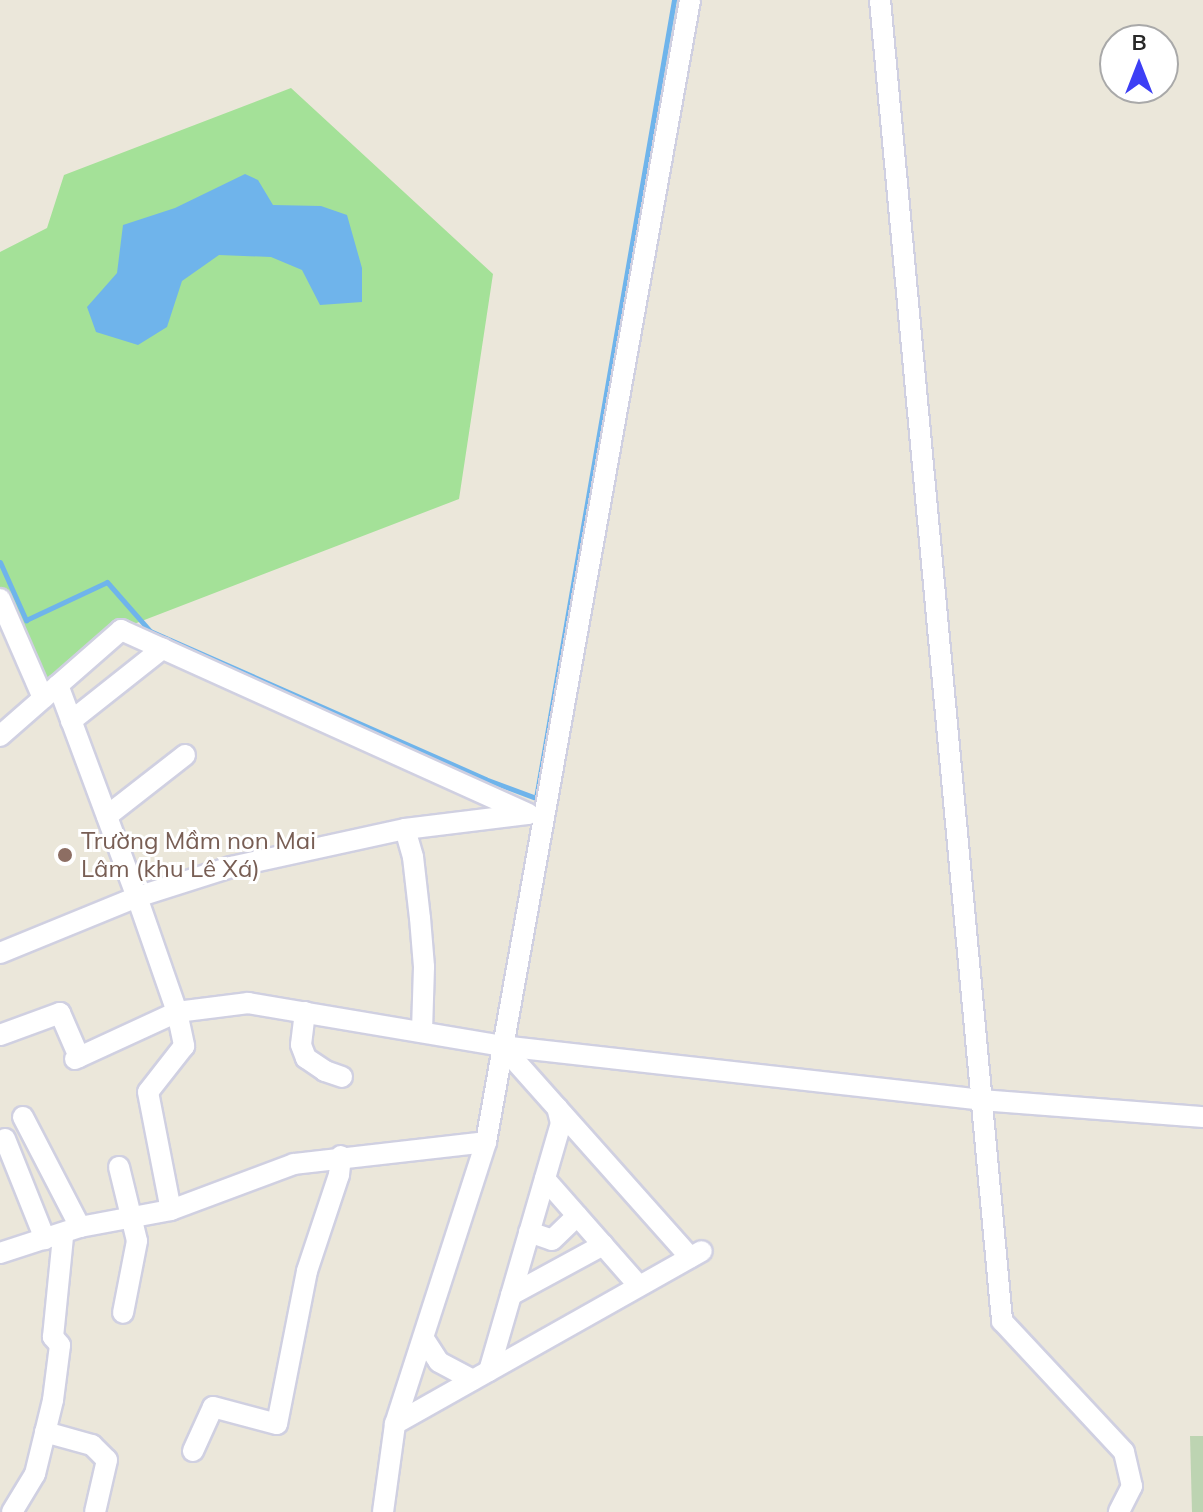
<!DOCTYPE html>
<meta charset="utf-8">
<style>
body{margin:0}
#map{position:relative;width:1203px;height:1512px;overflow:hidden;background:#ebe7da;font-family:Mulish,sans-serif}
div>[style]{position:absolute}
.green>*{inset:0;background:#a4e198}
.cemetery>*{inset:0;background:#bdd4b2}
.water>*{inset:0;background:#6fb4eb}
.stream>*{height:5px;margin:-2.5px;padding:0 2.5px;transform-origin:2.5px;border-radius:2.5px;background:#6fb4eb}
.roads{filter:drop-shadow(2px 0 #d0d0e1) drop-shadow(-2px 0 #d0d0e1) drop-shadow(0 2px #d0d0e1) drop-shadow(0 -2px #d0d0e1)}
.minor>*{height:20px;margin:-10px;padding:0 10px;transform-origin:10px;border-radius:10px;background:#fff}
.dots>*{width:22px;height:22px;translate:-50% -50%;box-sizing:border-box;border:4px solid #fff;border-radius:50%}
span{translate:-50% -50%;white-space:nowrap;text-align:center;line-height:1.15;-webkit-text-stroke:6px #fff;paint-order:stroke}
.education-label{font-size:24px;color:#785e54}
.left{translate:0 -50%;text-align:left}
.north{position:absolute;left:1099px;top:24px;width:80px;height:80px;box-sizing:border-box;background:#fff;border:2px solid #a9a9a9;border-radius:50%;rotate:0deg;font-size:22px;font-weight:700;line-height:32px;text-align:center;color:#292929}
.north::after{content:'';display:block;margin:auto;width:28px;height:36px;background:#3d3ff5;clip-path:polygon(50% 0,100% 100%,50% 72%,0 100%)}
</style>
<div id="map">
<div class="green">
<div style="clip-path:polygon(291px 88px,493px 274px,459px 499px,121px 629px,43px 698px,0 599px,0 252px,47px 228px,64px 175px)"></div>
</div>
<div class="cemetery">
<div style="clip-path:polygon(1190px 1436px,1203px 1436px,1203px 1512px,1192px 1512px)"></div>
</div>
<div class="water">
<div style="clip-path:polygon(245px 174px,258px 180px,273px 205px,321px 206px,347px 215px,362px 268px,362px 302px,320px 305px,302px 270px,271px 257px,219px 255px,182px 281px,167px 327px,138px 345px,96px 332px,87px 307px,117px 273px,123px 225px,175px 208px)"></div>
</div>
<div class="stream">
<div style="left:0;top:562px;width:64px;rotate:65.9deg"></div>
<div style="left:26px;top:620px;width:89px;rotate:-25.1deg"></div>
<div style="left:107px;top:582px;width:65px;rotate:48.7deg"></div>
<div style="left:150px;top:631px;width:366px;rotate:23.8deg"></div>
<div style="left:485px;top:779px;width:54px;rotate:20.4deg"></div>
<div style="left:536px;top:798px;width:810px;rotate:-80.19deg"></div>
</div>
<div class="roads">
<div class="minor">
<div style="left:880px;top:0;width:1327px;rotate:84.72deg"></div>
<div style="left:1002px;top:1321px;width:179px;rotate:47deg"></div>
<div style="left:1124px;top:1452px;width:35px;rotate:77deg"></div>
<div style="left:1132px;top:1486px;width:29px;rotate:117deg"></div>
<div style="left:0;top:599px;width:108px;rotate:66.5deg"></div>
<div style="left:58px;top:685px;width:226px;rotate:69.6deg"></div>
<div style="left:137px;top:897px;width:122px;rotate:70.8deg"></div>
<div style="left:177px;top:1012px;width:35px;rotate:78deg"></div>
<div style="left:184px;top:1046px;width:58px;rotate:128deg"></div>
<div style="left:148px;top:1092px;width:120px;rotate:79deg"></div>
<div style="left:71px;top:721px;width:117px;rotate:-38.4deg"></div>
<div style="left:0;top:736px;width:161px;rotate:-41.2deg"></div>
<div style="left:121px;top:630px;width:447px;rotate:24.3deg"></div>
<div style="left:107px;top:816px;width:99px;rotate:-38deg"></div>
<div style="left:405px;top:829px;width:29px;rotate:74deg"></div>
<div style="left:413px;top:857px;width:61px;rotate:83.5deg"></div>
<div style="left:420px;top:918px;width:49px;rotate:85.3deg"></div>
<div style="left:424px;top:967px;width:65px;rotate:91.8deg"></div>
<div style="left:0;top:953px;width:148px;rotate:-22.2deg"></div>
<div style="left:137px;top:897px;width:99px;rotate:-17.7deg"></div>
<div style="left:231px;top:867px;width:178px;rotate:-12.3deg"></div>
<div style="left:405px;top:829px;width:123px;rotate:-7deg"></div>
<div style="left:305px;top:1012px;width:33px;rotate:97deg"></div>
<div style="left:301px;top:1045px;width:14px;rotate:69deg"></div>
<div style="left:306px;top:1058px;width:23px;rotate:34deg"></div>
<div style="left:325px;top:1071px;width:18px;rotate:19deg"></div>
<div style="left:0;top:1035px;width:64px;rotate:-20.1deg"></div>
<div style="left:60px;top:1013px;width:48px;rotate:66.6deg"></div>
<div style="left:502px;top:1046px;width:283px;rotate:48.3deg"></div>
<div style="left:75px;top:1059px;width:112px;rotate:-24.7deg"></div>
<div style="left:177px;top:1012px;width:72px;rotate:-7.2deg"></div>
<div style="left:248px;top:1003px;width:258px;rotate:9.6deg"></div>
<div style="left:502px;top:1046px;width:482px;rotate:6.4deg"></div>
<div style="left:981px;top:1100px;width:223px;rotate:4.4deg"></div>
<div style="left:23px;top:1117px;width:124px;rotate:62.6deg"></div>
<div style="left:5px;top:1139px;width:108px;rotate:68.2deg"></div>
<div style="left:119px;top:1167px;width:76px;rotate:76.3deg"></div>
<div style="left:137px;top:1241px;width:73px;rotate:101deg"></div>
<div style="left:545px;top:1179px;width:142px;rotate:48.7deg"></div>
<div style="left:529px;top:1232px;width:24px;rotate:19deg"></div>
<div style="left:552px;top:1240px;width:35px;rotate:-44deg"></div>
<div style="left:0;top:1253px;width:84px;rotate:-18deg"></div>
<div style="left:80px;top:1227px;width:93px;rotate:-10.6deg"></div>
<div style="left:171px;top:1210px;width:131px;rotate:-20.5deg"></div>
<div style="left:294px;top:1164px;width:193px;rotate:-6.5deg"></div>
<div style="left:511px;top:1295px;width:105px;rotate:-28.5deg"></div>
<div style="left:424px;top:1339px;width:27px;rotate:57deg"></div>
<div style="left:439px;top:1362px;width:38px;rotate:28deg"></div>
<div style="left:489px;top:1371px;width:258px;rotate:-73.8deg"></div>
<div style="left:561px;top:1123px;width:16px;rotate:-104deg"></div>
<div style="left:395px;top:1424px;width:352px;rotate:-29.4deg"></div>
<div style="left:45px;top:1432px;width:49px;rotate:15.5deg"></div>
<div style="left:92px;top:1445px;width:21px;rotate:45deg"></div>
<div style="left:107px;top:1460px;width:53px;rotate:103deg"></div>
<div style="left:193px;top:1451px;width:48px;rotate:-65.6deg"></div>
<div style="left:213px;top:1407px;width:66px;rotate:14.9deg"></div>
<div style="left:277px;top:1424px;width:156px;rotate:-78.9deg"></div>
<div style="left:307px;top:1271px;width:101px;rotate:-71.6deg"></div>
<div style="left:339px;top:1175px;width:19px;rotate:-84deg"></div>
<div style="left:12px;top:1512px;width:44px;rotate:-58.8deg"></div>
<div style="left:35px;top:1474px;width:76px;rotate:-76.3deg"></div>
<div style="left:53px;top:1400px;width:55px;rotate:-82.7deg"></div>
<div style="left:60px;top:1345px;width:11px;rotate:-131deg"></div>
<div style="left:53px;top:1337px;width:101px;rotate:-84.3deg"></div>
<div style="left:383px;top:1512px;width:89px;rotate:-82.2deg"></div>
<div style="left:395px;top:1424px;width:296px;rotate:-72.1deg"></div>
<div style="left:486px;top:1142px;width:1160px;rotate:-79.87deg"></div>
</div>
</div>
<div class="dots">
<div style="left:65px;top:855px;background:#8d6e63"></div>
</div>
<div class="education-label">
<span class="left" style="left:81px;top:855px">Trường Mầm non Mai<br>Lâm (khu Lê Xá)</span>
</div>
<div class="north">B</div>
</div>
